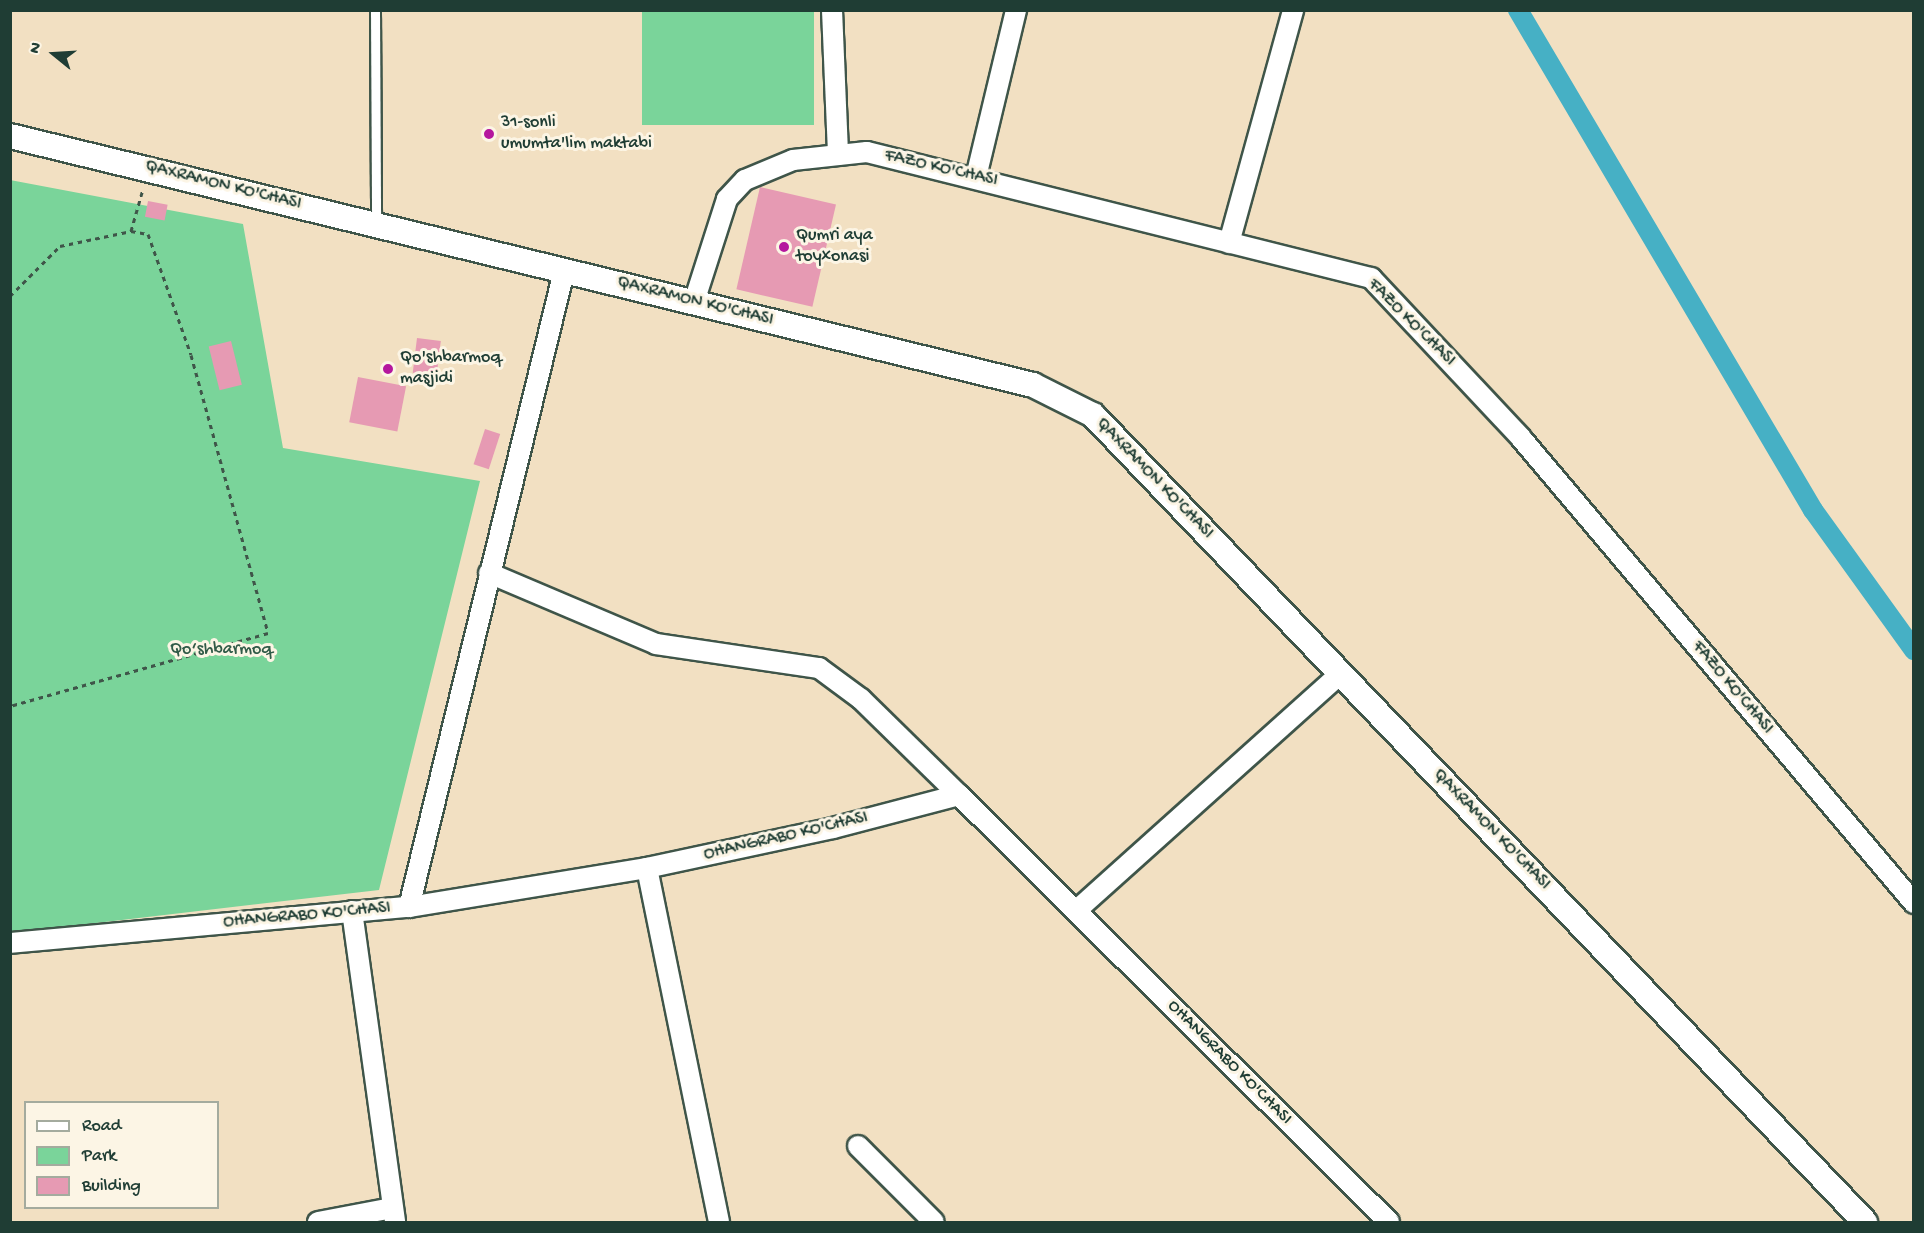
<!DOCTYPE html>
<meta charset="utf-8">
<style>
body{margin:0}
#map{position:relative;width:1924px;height:1233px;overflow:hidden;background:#f2e0c2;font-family:"Gochi Hand",sans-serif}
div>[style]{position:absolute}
.green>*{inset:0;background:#7ad49a;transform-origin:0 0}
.canal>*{height:20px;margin:-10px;padding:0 10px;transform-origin:10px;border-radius:10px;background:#46b0c5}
.building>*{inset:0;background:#e69ab3;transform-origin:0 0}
.path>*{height:3px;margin-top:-1.5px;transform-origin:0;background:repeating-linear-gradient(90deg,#3f5549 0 4.5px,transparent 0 9px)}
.roads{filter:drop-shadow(2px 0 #3f5549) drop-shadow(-2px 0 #3f5549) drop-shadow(0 2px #3f5549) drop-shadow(0 -2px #3f5549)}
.service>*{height:9px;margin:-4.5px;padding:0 4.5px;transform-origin:4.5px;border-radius:4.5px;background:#fff}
.minor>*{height:20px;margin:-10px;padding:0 10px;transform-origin:10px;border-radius:10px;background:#fff}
.tertiary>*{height:24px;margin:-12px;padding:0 12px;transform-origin:12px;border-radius:12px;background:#fff}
.dots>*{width:16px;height:16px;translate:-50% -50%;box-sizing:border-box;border:3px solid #fcf5e5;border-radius:50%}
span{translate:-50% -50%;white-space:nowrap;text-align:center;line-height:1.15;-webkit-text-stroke:6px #fcf5e5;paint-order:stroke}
.poi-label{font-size:18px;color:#1f3d34}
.left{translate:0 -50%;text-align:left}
.street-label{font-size:18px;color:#1f3d34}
.park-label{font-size:18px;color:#315b48}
.frame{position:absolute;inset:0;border:12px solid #1f3d34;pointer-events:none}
.legend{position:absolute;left:24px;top:1101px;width:195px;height:108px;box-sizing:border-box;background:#fcf5e5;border:2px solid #a4ab9e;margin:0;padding:8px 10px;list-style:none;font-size:18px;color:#1f3d34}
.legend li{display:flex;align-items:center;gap:12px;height:30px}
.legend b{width:30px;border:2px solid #a4ab9e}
.north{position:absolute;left:24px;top:24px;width:60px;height:60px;-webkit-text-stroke:4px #fcf5e5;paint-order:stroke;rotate:288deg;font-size:16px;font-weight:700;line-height:24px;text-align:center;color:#1f3d34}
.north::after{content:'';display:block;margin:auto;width:21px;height:27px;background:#1f3d34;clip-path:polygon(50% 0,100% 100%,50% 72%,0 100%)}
</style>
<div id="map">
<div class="green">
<div style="left:642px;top:11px;width:172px;height:114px"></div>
<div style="clip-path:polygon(10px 180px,243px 224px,283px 448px,480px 481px,379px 890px,11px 933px)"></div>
</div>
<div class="canal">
<div style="left:1518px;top:10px;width:581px;rotate:59.46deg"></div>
<div style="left:1813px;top:510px;width:173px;rotate:54.2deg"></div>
</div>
<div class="building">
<div style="left:760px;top:187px;width:78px;height:105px;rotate:13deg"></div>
<div style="left:148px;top:201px;width:20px;height:16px;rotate:11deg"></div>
<div style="left:417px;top:338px;width:24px;height:35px;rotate:7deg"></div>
<div style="left:231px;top:341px;width:45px;height:23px;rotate:76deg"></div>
<div style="left:358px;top:377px;width:49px;height:46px;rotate:11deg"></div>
<div style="left:485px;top:429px;width:16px;height:37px;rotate:18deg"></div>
</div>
<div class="path">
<div style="left:131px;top:231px;width:44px;rotate:-74.1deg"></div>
<div style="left:10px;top:296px;width:71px;rotate:-45deg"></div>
<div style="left:60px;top:246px;width:73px;rotate:-11.9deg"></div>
<div style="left:131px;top:231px;width:17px;rotate:10deg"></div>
<div style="left:148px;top:234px;width:128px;rotate:70.4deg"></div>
<div style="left:191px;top:355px;width:288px;rotate:74.5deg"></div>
<div style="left:268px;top:633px;width:268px;rotate:164.2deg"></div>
</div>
<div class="roads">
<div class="service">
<div style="left:375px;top:10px;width:214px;rotate:89.7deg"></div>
</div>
<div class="minor">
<div style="left:832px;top:10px;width:145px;rotate:87.6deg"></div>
<div style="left:976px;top:177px;width:172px;rotate:-76.5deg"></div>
<div style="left:1229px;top:243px;width:242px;rotate:-74.6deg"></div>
<div style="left:694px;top:302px;width:108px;rotate:-72.2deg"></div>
<div style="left:727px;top:199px;width:26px;rotate:-47deg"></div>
<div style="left:745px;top:180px;width:52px;rotate:-22.6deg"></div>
<div style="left:793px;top:160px;width:74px;rotate:-6.2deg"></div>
<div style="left:867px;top:152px;width:520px;rotate:14.04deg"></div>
<div style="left:1371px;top:278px;width:219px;rotate:46.8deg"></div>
<div style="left:1521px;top:438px;width:609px;rotate:49.8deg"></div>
<div style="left:489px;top:573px;width:181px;rotate:23deg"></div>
<div style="left:656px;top:644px;width:165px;rotate:8.4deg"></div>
<div style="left:819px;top:668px;width:52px;rotate:36.4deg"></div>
<div style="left:861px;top:699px;width:137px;rotate:44.4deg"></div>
<div style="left:647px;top:868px;width:361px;rotate:78.5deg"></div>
<div style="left:409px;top:907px;width:655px;rotate:-76.3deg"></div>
<div style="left:1077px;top:910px;width:355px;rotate:-41.9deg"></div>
<div style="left:352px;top:911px;width:314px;rotate:82.1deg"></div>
<div style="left:10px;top:943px;width:401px;rotate:-5.2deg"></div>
<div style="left:409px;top:907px;width:241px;rotate:-9.3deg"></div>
<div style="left:647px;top:868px;width:190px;rotate:-12.1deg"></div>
<div style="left:833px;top:828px;width:130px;rotate:-14.7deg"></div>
<div style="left:959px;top:795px;width:606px;rotate:44.8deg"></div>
<div style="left:858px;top:1146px;width:107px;rotate:45deg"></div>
<div style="left:318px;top:1222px;width:75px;rotate:-10.7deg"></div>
</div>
<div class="tertiary">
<div style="left:10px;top:136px;width:1053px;rotate:13.68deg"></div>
<div style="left:1033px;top:385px;width:67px;rotate:26.6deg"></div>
<div style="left:1093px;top:415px;width:1117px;rotate:46.27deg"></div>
</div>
</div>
<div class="dots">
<div style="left:489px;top:134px;background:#b5179e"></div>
<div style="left:784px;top:247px;background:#b5179e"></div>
<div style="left:388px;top:369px;background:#b5179e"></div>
</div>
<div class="poi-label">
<span class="left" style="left:501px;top:134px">31-sonli<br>umumta'lim maktabi</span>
<span class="left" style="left:796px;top:247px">Qumri aya<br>toyxonasi</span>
<span class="left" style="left:400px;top:369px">Qo'shbarmoq<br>masjidi</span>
</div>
<div class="street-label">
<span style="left:941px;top:169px;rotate:13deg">FAZO KO'CHASI</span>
<span style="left:223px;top:186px;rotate:14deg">QAXRAMON KO'CHASI</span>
<span style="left:695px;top:302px;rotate:14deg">QAXRAMON KO'CHASI</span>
<span style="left:1411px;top:323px;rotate:45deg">FAZO KO'CHASI</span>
<span style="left:1154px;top:479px;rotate:46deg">QAXRAMON KO'CHASI</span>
<span style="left:1732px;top:688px;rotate:50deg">FAZO KO'CHASI</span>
<span style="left:1491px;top:830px;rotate:46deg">QAXRAMON KO'CHASI</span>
<span style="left:786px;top:837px;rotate:-13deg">OHANGRABO KO'CHASI</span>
<span style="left:307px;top:916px;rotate:-5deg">OHANGRABO KO'CHASI</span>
<span style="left:1229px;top:1063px;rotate:45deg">OHANGRABO KO'CHASI</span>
</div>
<div class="park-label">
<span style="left:221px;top:650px">Qo‘shbarmoq</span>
</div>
<div class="frame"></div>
<ul class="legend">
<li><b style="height:8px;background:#fff"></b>Road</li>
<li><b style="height:16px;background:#7ad49a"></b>Park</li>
<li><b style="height:16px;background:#e69ab3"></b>Building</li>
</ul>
<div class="north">N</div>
</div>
